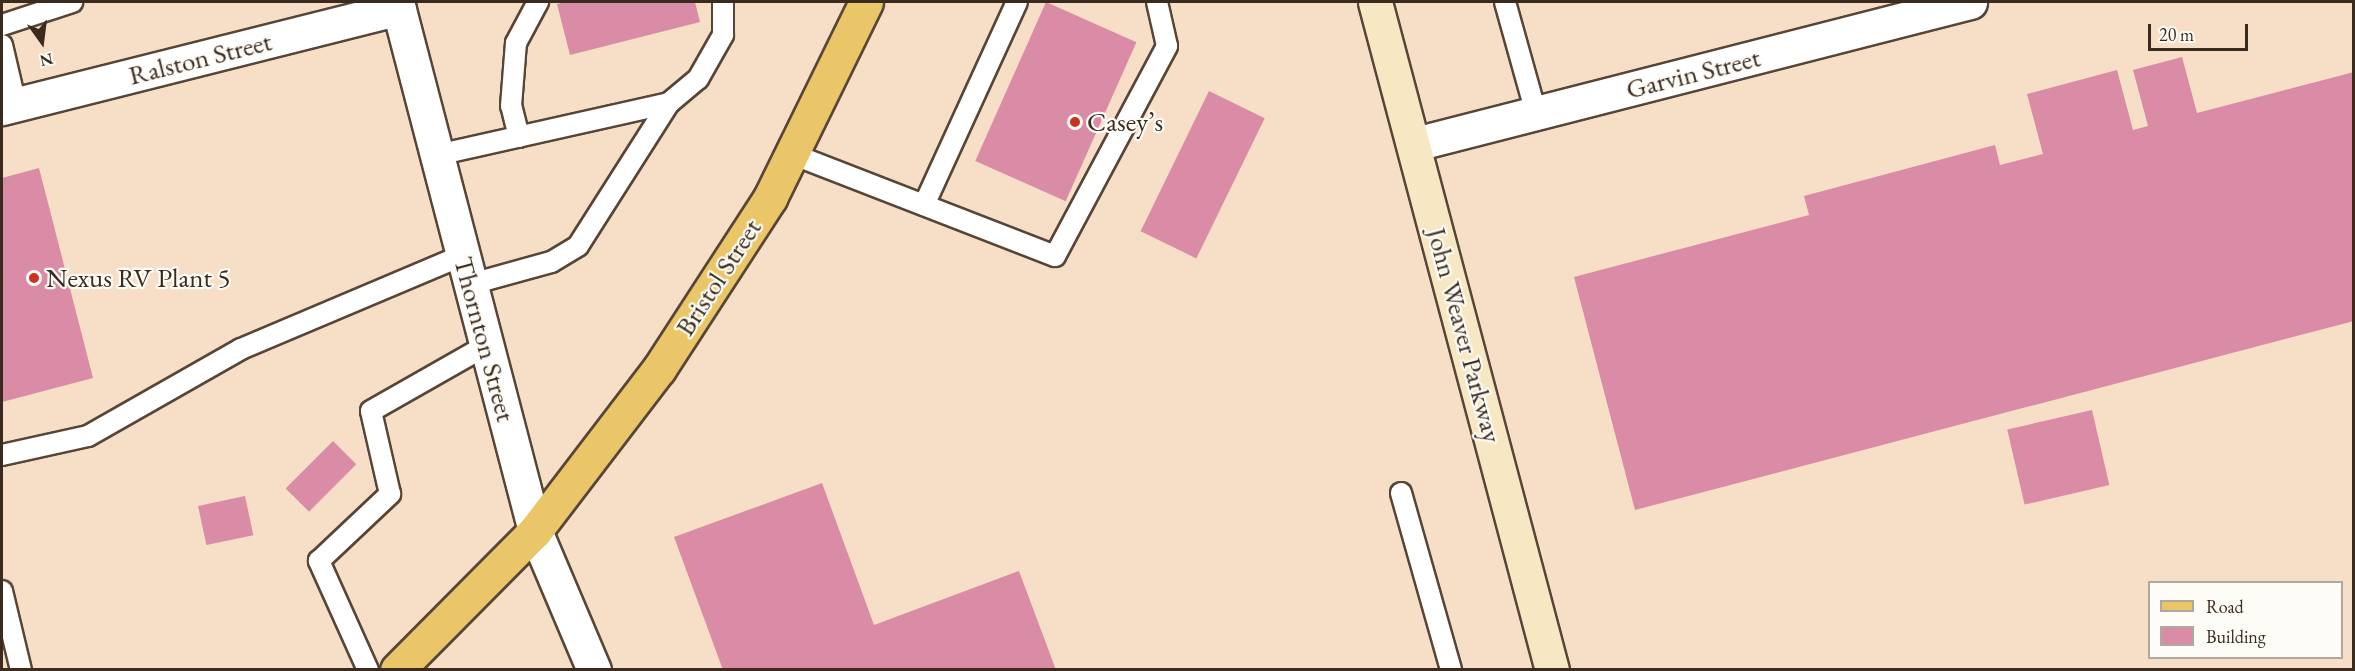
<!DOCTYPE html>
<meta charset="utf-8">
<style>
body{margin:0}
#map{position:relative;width:2355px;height:671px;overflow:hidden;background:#f6dfc6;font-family:"EB Garamond",serif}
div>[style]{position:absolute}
.building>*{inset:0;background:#da8ca6;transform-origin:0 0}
.roads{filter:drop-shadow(2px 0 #574537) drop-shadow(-2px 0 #574537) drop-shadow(0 2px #574537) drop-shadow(0 -2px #574537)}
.lane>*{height:20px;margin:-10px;padding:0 10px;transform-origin:10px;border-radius:10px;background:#fff}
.street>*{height:33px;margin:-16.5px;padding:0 16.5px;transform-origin:16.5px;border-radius:16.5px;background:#fff}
.secondary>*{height:33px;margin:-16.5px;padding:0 16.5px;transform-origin:16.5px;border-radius:16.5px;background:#f7e8c3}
.primary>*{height:33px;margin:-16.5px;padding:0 16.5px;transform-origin:16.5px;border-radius:16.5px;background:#eac669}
.dots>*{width:16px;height:16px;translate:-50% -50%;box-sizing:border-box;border:3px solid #fdfcf7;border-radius:50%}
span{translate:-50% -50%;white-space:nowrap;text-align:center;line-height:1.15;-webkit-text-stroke:4.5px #fdfcf7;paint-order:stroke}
.street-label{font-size:27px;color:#3b2a1e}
.poi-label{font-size:27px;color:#3b2a1e}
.left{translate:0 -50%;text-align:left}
.frame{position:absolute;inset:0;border:3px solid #3b2a1e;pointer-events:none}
.legend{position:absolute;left:2148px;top:581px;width:195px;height:78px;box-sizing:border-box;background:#fdfcf7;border:2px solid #afa8a0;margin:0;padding:8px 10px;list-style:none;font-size:18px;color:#3b2a1e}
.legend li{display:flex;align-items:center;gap:12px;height:30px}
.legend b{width:30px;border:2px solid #afa8a0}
.north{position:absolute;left:12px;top:12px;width:60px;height:60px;-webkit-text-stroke:4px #fdfcf7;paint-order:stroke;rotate:166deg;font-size:16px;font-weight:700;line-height:24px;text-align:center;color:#3b2a1e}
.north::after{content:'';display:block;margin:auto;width:21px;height:27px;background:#3b2a1e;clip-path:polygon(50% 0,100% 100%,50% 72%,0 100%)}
.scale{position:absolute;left:2148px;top:24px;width:100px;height:27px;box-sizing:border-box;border:3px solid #3b2a1e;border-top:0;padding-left:8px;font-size:18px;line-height:21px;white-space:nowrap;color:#3b2a1e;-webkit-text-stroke:4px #fdfcf7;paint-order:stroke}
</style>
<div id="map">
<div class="building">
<div style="clip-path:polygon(566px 2px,695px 2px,700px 22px,570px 55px,557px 4px)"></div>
<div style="left:1046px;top:2px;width:99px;height:174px;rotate:24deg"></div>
<div style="clip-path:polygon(2182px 57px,2197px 113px,2354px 72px,2354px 321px,1635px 510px,1574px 277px,1809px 215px,1804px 196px,1995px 145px,2000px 165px,2043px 154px,2027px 94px,2117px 70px,2133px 130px,2148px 126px,2133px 70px)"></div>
<div style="left:1209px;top:91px;width:62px;height:156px;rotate:26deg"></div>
<div style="clip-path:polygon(39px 168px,93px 378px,2px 402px,2px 178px)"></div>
<div style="left:2092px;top:410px;width:77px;height:87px;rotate:77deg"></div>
<div style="left:333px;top:441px;width:33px;height:67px;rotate:45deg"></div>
<div style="clip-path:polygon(822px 483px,874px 625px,1019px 571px,1056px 670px,723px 670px,674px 537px)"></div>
<div style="left:245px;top:496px;width:40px;height:48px;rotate:78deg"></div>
</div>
<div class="roads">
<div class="lane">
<div style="left:1505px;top:2px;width:115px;rotate:74.4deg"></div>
<div style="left:2px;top:25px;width:74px;rotate:-18.2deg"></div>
<div style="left:2px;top:45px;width:62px;rotate:76.9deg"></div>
<div style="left:669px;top:103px;width:38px;rotate:-40deg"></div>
<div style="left:698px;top:79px;width:51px;rotate:-60.4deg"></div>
<div style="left:723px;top:35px;width:33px;rotate:-90deg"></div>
<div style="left:519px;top:137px;width:32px;rotate:-104deg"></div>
<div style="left:511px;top:106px;width:63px;rotate:-85.5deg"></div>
<div style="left:516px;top:43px;width:47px;rotate:-61.8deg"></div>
<div style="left:792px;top:154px;width:282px;rotate:21.2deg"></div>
<div style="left:1055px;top:256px;width:238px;rotate:-61.9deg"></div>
<div style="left:1167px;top:46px;width:45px;rotate:-102.8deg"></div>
<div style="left:437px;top:155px;width:238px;rotate:-12.6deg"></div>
<div style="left:669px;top:103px;width:169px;rotate:122.5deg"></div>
<div style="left:578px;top:246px;width:31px;rotate:149deg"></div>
<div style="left:551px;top:262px;width:83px;rotate:164.6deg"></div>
<div style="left:924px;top:205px;width:223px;rotate:-65.4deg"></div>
<div style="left:2px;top:455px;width:88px;rotate:-12.5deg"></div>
<div style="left:88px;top:436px;width:176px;rotate:-29.6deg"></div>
<div style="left:241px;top:349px;width:241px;rotate:-22.9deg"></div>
<div style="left:1401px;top:493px;width:184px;rotate:74.2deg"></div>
<div style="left:2px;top:591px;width:81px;rotate:76.5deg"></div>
<div style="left:368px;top:670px;width:120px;rotate:-114.2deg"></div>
<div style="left:319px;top:561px;width:98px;rotate:-43.3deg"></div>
<div style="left:390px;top:494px;width:85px;rotate:-102.9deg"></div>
<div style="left:371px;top:411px;width:133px;rotate:-29.6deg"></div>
</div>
<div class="street">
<div style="left:397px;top:2px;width:547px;rotate:75.38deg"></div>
<div style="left:535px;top:531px;width:151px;rotate:67deg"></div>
<div style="left:2px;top:108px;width:409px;rotate:-14.1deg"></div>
<div style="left:1415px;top:144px;width:573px;rotate:-14.35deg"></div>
</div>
<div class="secondary">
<div style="left:1375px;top:2px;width:691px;rotate:75.16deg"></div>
</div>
<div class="primary">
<div style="left:397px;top:670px;width:196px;rotate:-45.2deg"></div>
<div style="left:535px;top:531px;width:204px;rotate:-52.6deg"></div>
<div style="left:659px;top:369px;width:204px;rotate:-57deg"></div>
<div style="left:770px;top:198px;width:218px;rotate:-63.9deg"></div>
</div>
</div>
<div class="dots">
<div style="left:1075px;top:122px;background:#c8321e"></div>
<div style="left:34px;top:278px;background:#c8321e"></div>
</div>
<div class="street-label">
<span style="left:200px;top:58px;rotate:-14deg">Ralston Street</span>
<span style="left:1693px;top:73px;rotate:-14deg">Garvin Street</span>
<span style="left:718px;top:277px;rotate:-57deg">Bristol Street</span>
<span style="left:1465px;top:335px;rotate:75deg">John Weaver Parkway</span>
<span style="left:485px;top:339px;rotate:75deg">Thornton Street</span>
</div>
<div class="poi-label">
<span class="left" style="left:1087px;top:122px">Casey’s</span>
<span class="left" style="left:46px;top:278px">Nexus RV Plant 5</span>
</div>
<div class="frame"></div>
<ul class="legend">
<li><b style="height:8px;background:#eac669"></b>Road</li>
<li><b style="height:16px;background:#da8ca6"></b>Building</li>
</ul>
<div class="north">N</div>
<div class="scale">20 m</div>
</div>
